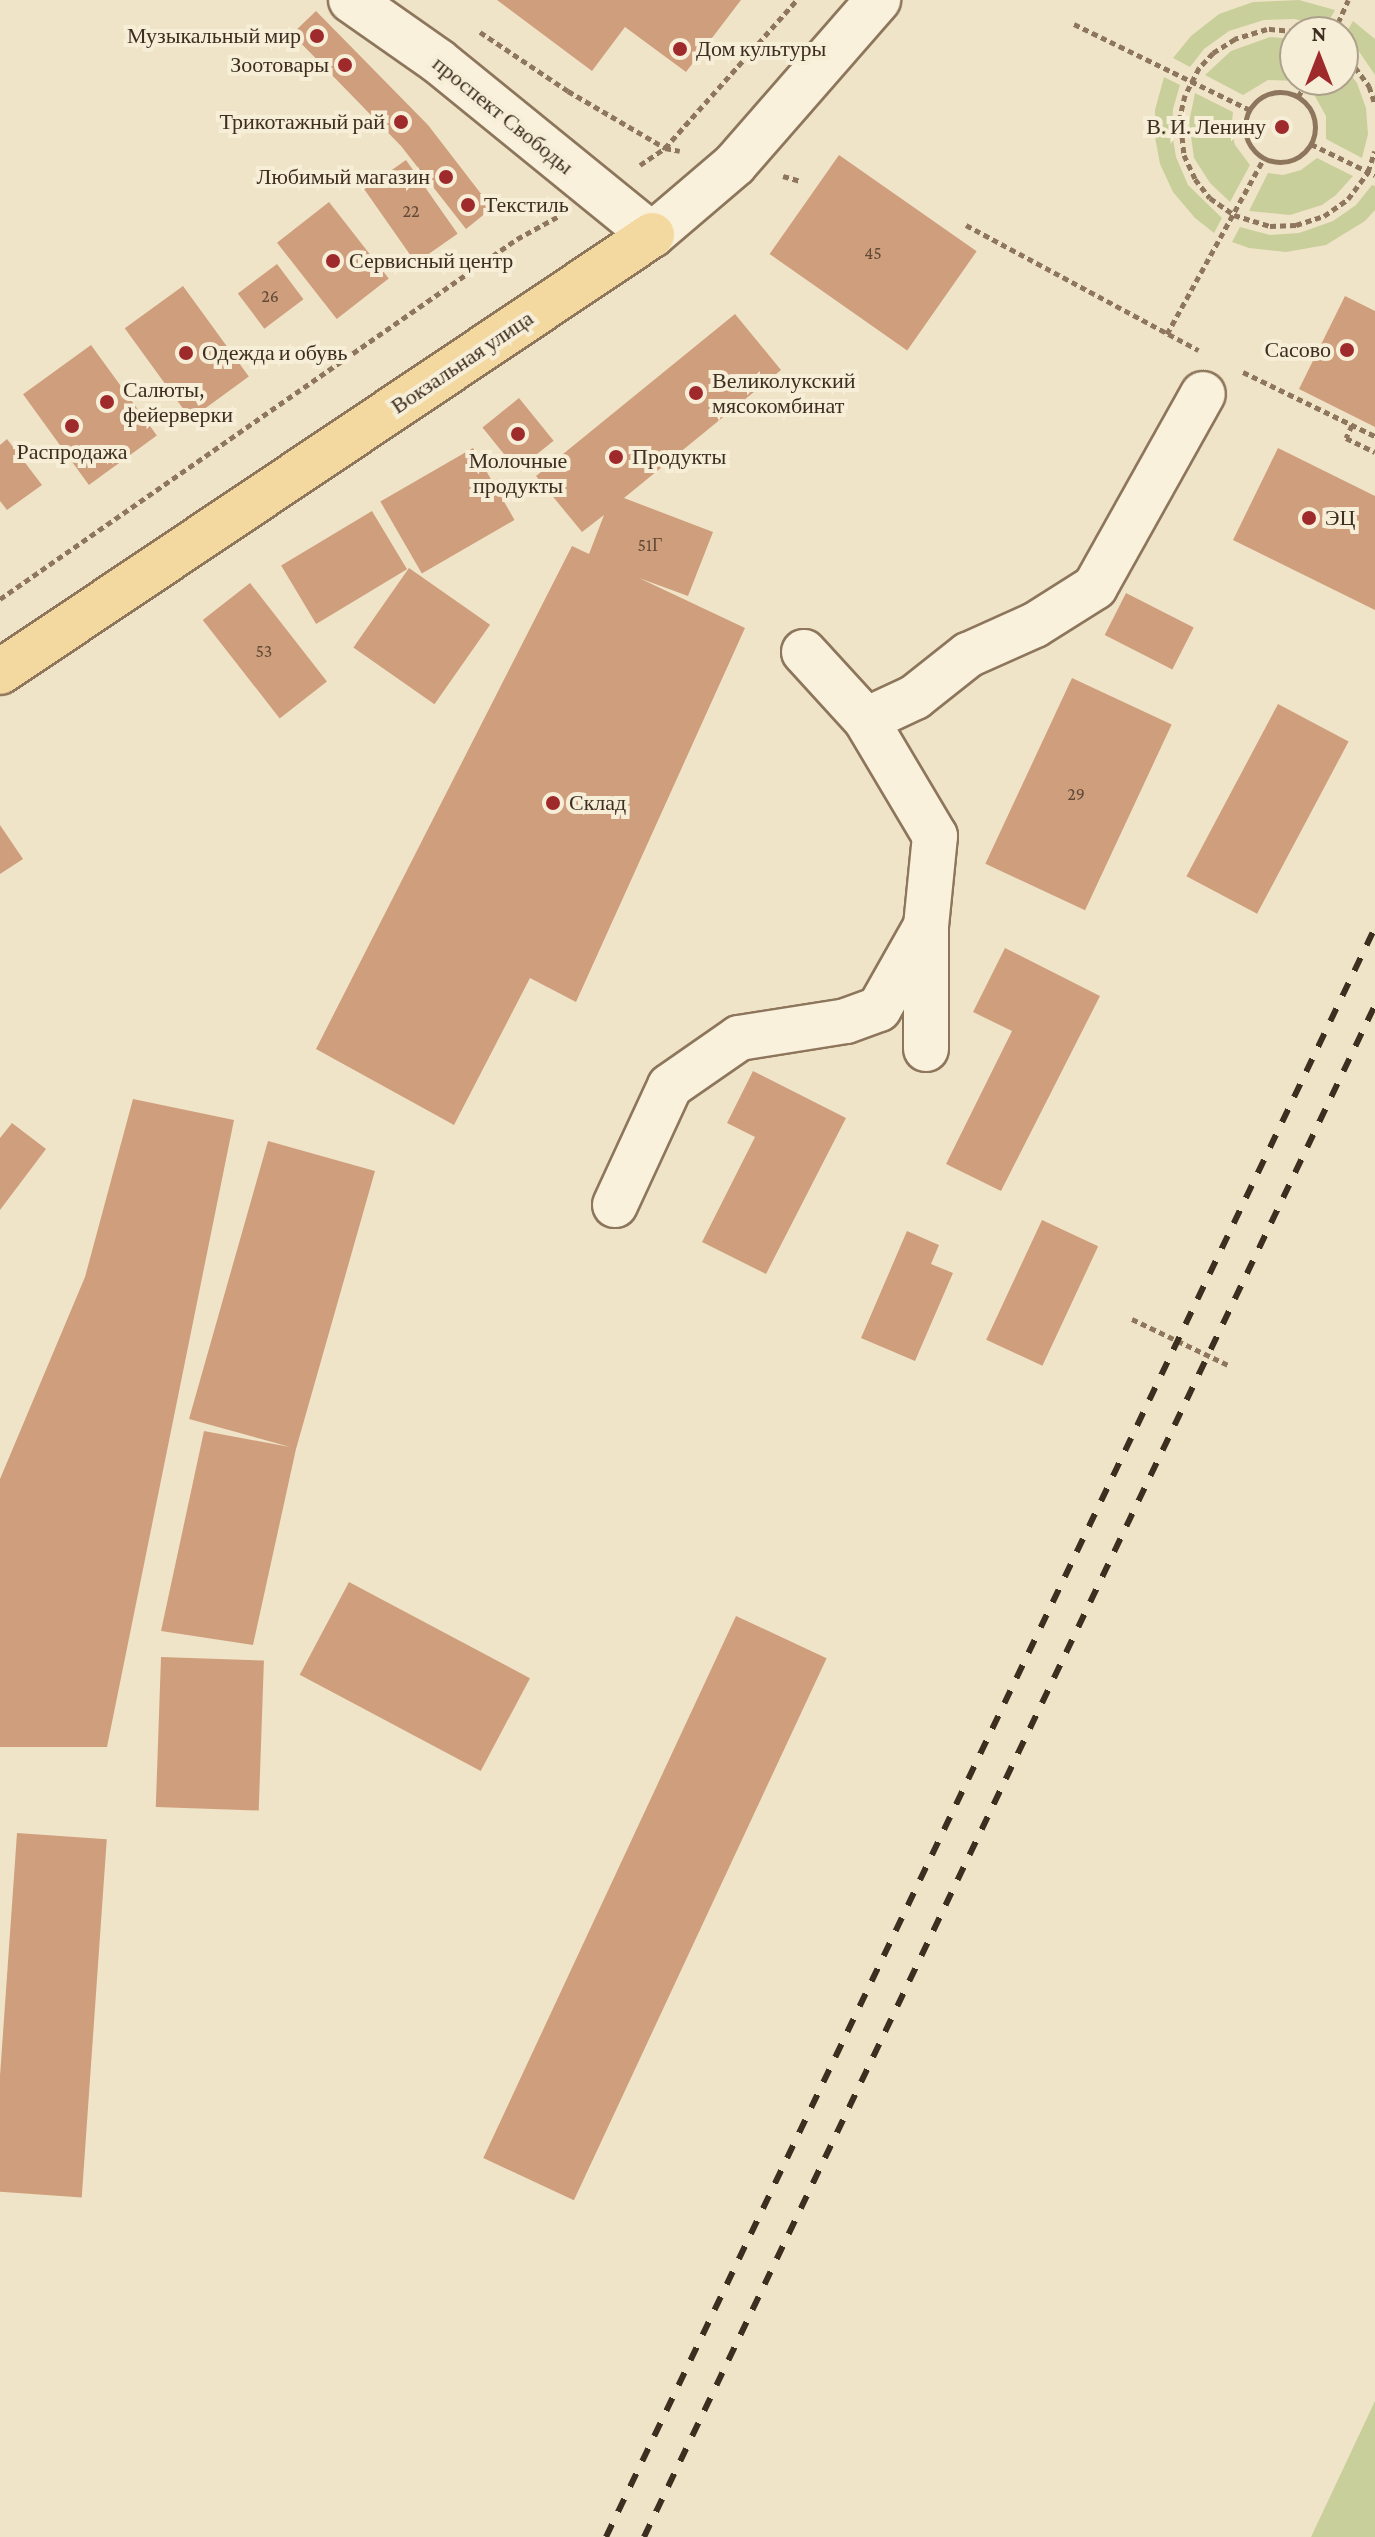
<!DOCTYPE html>
<meta charset="utf-8">
<style>
body{margin:0}
#map{position:relative;width:1375px;height:2537px;overflow:hidden;background:#f0e4c8;font-family:"Crimson Pro",serif}
div>[style]{position:absolute}
.green>*{inset:0;background:#c9cf9b}
.building>*{inset:0;background:#cf9f7d;transform-origin:0 0}
.path>*{height:5px;margin-top:-2.5px;transform-origin:0;background:repeating-linear-gradient(90deg,#8d765c 0 6px,transparent 0 10px)}
.path>.ring{margin:-2.5px;padding:0;box-sizing:content-box;background:none;border:5px solid #8d765c;border-radius:50%}
.roads{filter:drop-shadow(2px 0 #8d765c) drop-shadow(-2px 0 #8d765c) drop-shadow(0 2px #8d765c) drop-shadow(0 -2px #8d765c)}
.minor>*{height:44px;margin:-22px;padding:0 22px;transform-origin:22px;border-radius:22px;background:#faf1dc}
.major>*{height:44px;margin:-22px;padding:0 22px;transform-origin:22px;border-radius:22px;background:#f3d9a0}
.rail>*{height:6px;margin-top:-3px;transform-origin:0;background:repeating-linear-gradient(90deg,#3d2e20 0 14px,transparent 0 28px)}
.dots>*{width:22px;height:22px;translate:-50% -50%;box-sizing:border-box;border:4px solid #f7eed8;border-radius:50%}
span{translate:-50% -50%;white-space:nowrap;text-align:center;line-height:1.15;-webkit-text-stroke:8px #f7eed8;paint-order:stroke}
.number-label{font-size:18px;color:#624a37}
.number-label span{-webkit-text-stroke-width:0}
.poi-label{font-size:22px;color:#3d2e20}
.right{translate:-100% -50%;text-align:right}
.left{translate:0 -50%;text-align:left}
.street-label{font-size:22px;color:#3d2e20}
.north{position:absolute;left:1279px;top:16px;width:80px;height:80px;box-sizing:border-box;background:#f7eed8;border:2px solid #ada18e;border-radius:50%;rotate:0deg;font-size:22px;font-weight:700;line-height:32px;text-align:center;color:#3d2e20}
.north::after{content:'';display:block;margin:auto;width:28px;height:36px;background:#9e2a2b;clip-path:polygon(50% 0,100% 100%,50% 72%,0 100%)}
</style>
<div id="map">
<div class="green">
<div style="clip-path:polygon(1299px 0,1335px 10px,1325px 28px,1295px 19px,1264px 20px,1229px 31px,1204px 49px,1190px 67px,1173px 58px,1191px 36px,1219px 14px,1253px 2px)"></div>
<div style="clip-path:polygon(1353px 21px,1375px 39px,1375px 75px,1360px 53px,1343px 38px)"></div>
<div style="clip-path:polygon(1270px 37px,1295px 39px,1296px 81px,1268px 80px,1243px 95px,1205px 75px,1231px 51px)"></div>
<div style="clip-path:polygon(1343px 65px,1357px 83px,1366px 108px,1368px 134px,1362px 158px,1326px 139px,1326px 116px,1312px 91px,1318px 80px,1343px 80px)"></div>
<div style="clip-path:polygon(1164px 77px,1180px 85px,1173px 109px,1172px 133px,1176px 157px,1188px 185px,1222px 218px,1214px 233px,1195px 218px,1173px 192px,1160px 164px,1155px 137px,1155px 110px)"></div>
<div style="clip-path:polygon(1195px 93px,1233px 112px,1231px 130px,1235px 145px,1250px 165px,1230px 202px,1210px 183px,1194px 158px,1189px 122px)"></div>
<div style="clip-path:polygon(1317px 158px,1353px 176px,1336px 195px,1322px 205px,1290px 215px,1249px 211px,1268px 173px,1283px 175px,1301px 170px)"></div>
<div style="clip-path:polygon(1372px 185px,1375px 186px,1375px 210px,1365px 221px,1326px 245px,1286px 252px,1249px 248px,1232px 242px,1240px 227px,1270px 235px,1299px 233px,1333px 221px,1356px 205px)"></div>
<div style="clip-path:polygon(1375px 2401px,1375px 2537px,1311px 2537px)"></div>
</div>
<div class="building">
<div style="clip-path:polygon(497px 0,741px 0,686px 72px,625px 27px,592px 71px)"></div>
<div style="clip-path:polygon(316px 11px,428px 125px,492px 208px,466px 229px,401px 146px,292px 34px)"></div>
<div style="left:839px;top:155px;width:168px;height:121px;rotate:35deg"></div>
<div style="left:406px;top:160px;width:90px;height:51px;rotate:55deg"></div>
<div style="left:329px;top:202px;width:97px;height:66px;rotate:52deg"></div>
<div style="left:277px;top:264px;width:44px;height:49px;rotate:53deg"></div>
<div style="left:183px;top:286px;width:112px;height:72px;rotate:54deg"></div>
<div style="clip-path:polygon(1345px 296px,1375px 311px,1375px 427px,1299px 389px)"></div>
<div style="clip-path:polygon(735px 314px,781px 370px,624px 498px,713px 532px,688px 596px,639px 578px,745px 628px,576px 1002px,530px 978px,454px 1125px,316px 1049px,572px 546px,589px 554px,604px 515px,582px 532px,536px 476px)"></div>
<div style="left:91px;top:345px;width:112px;height:84px;rotate:54deg"></div>
<div style="left:519px;top:398px;width:55px;height:47px;rotate:51deg"></div>
<div style="clip-path:polygon(7px 439px,42px 485px,7px 510px,0 501px,0 445px)"></div>
<div style="left:473px;top:448px;width:83px;height:107px;rotate:60deg"></div>
<div style="clip-path:polygon(1278px 448px,1375px 496px,1375px 610px,1233px 540px)"></div>
<div style="left:372px;top:511px;width:68px;height:106px;rotate:59deg"></div>
<div style="left:409px;top:568px;width:99px;height:97px;rotate:35deg"></div>
<div style="left:250px;top:583px;width:125px;height:60px;rotate:52deg"></div>
<div style="left:1126px;top:593px;width:76px;height:47px;rotate:27deg"></div>
<div style="left:1072px;top:678px;width:110px;height:205px;rotate:25deg"></div>
<div style="left:1278px;top:704px;width:80px;height:195px;rotate:28deg"></div>
<div style="clip-path:polygon(0 825px,23px 859px,0 874px)"></div>
<div style="clip-path:polygon(1005px 948px,1100px 996px,1001px 1191px,946px 1164px,1012px 1031px,973px 1012px)"></div>
<div style="clip-path:polygon(753px 1071px,846px 1118px,766px 1274px,702px 1242px,755px 1137px,727px 1123px)"></div>
<div style="clip-path:polygon(133px 1099px,234px 1120px,107px 1747px,0 1747px,0 1479px,85px 1277px)"></div>
<div style="clip-path:polygon(12px 1123px,46px 1149px,0 1210px,0 1138px)"></div>
<div style="clip-path:polygon(268px 1141px,375px 1171px,296px 1449px,253px 1645px,161px 1631px,204px 1431px,290px 1447px,189px 1419px)"></div>
<div style="left:1042px;top:1220px;width:62px;height:132px;rotate:25deg"></div>
<div style="clip-path:polygon(907px 1231px,939px 1245px,931px 1264px,953px 1273px,915px 1361px,861px 1338px)"></div>
<div style="left:349px;top:1582px;width:205px;height:105px;rotate:28deg"></div>
<div style="left:736px;top:1616px;width:100px;height:598px;rotate:25deg"></div>
<div style="left:161px;top:1657px;width:103px;height:150px;rotate:2deg"></div>
<div style="left:17px;top:1833px;width:90px;height:359px;rotate:4deg"></div>
</div>
<div class="path">
<div style="left:1074px;top:24px;width:196px;rotate:26deg"></div>
<div style="left:480px;top:32px;width:106px;rotate:33.8deg"></div>
<div style="left:568px;top:91px;width:113px;rotate:30.4deg"></div>
<div style="left:665px;top:148px;width:15px;rotate:11deg"></div>
<div style="left:1305px;top:32px;width:38px;rotate:-175deg"></div>
<div style="left:1267px;top:29px;width:34px;rotate:163deg"></div>
<div style="left:1235px;top:39px;width:26px;rotate:148deg"></div>
<div style="left:1213px;top:53px;width:21px;rotate:133deg"></div>
<div style="left:1199px;top:68px;width:30px;rotate:117deg"></div>
<div style="left:1185px;top:95px;width:23px;rotate:103deg"></div>
<div style="left:1180px;top:117px;width:38px;rotate:84deg"></div>
<div style="left:1184px;top:155px;width:26px;rotate:65deg"></div>
<div style="left:1195px;top:179px;width:24px;rotate:52deg"></div>
<div style="left:1210px;top:198px;width:29px;rotate:35deg"></div>
<div style="left:1234px;top:215px;width:38px;rotate:17deg"></div>
<div style="left:1270px;top:226px;width:26px;rotate:-2deg"></div>
<div style="left:1296px;top:225px;width:29px;rotate:-18deg"></div>
<div style="left:1324px;top:216px;width:29px;rotate:-35deg"></div>
<div style="left:1348px;top:199px;width:34px;rotate:-53deg"></div>
<div style="left:1368px;top:172px;width:22px;rotate:-72deg"></div>
<div style="left:1334px;top:32px;width:35px;rotate:-66deg"></div>
<div style="left:1343px;top:51px;width:44px;rotate:53.4deg"></div>
<div style="left:1369px;top:86px;width:20px;rotate:72deg"></div>
<div class="ring" style="left:1245px;top:92px;width:65px;height:65px"></div>
<div style="left:1298px;top:97px;width:20px;rotate:-60deg"></div>
<div style="left:1311px;top:144px;width:71px;rotate:25.8deg"></div>
<div style="left:640px;top:165px;width:30px;rotate:-34deg"></div>
<div style="left:665px;top:148px;width:198px;rotate:-48.3deg"></div>
<div style="left:783px;top:176px;width:19px;rotate:16deg"></div>
<div style="left:966px;top:225px;width:264px;rotate:28.3deg"></div>
<div style="left:1167px;top:334px;width:201px;rotate:-61.1deg"></div>
<div style="left:1243px;top:372px;width:147px;rotate:25.9deg"></div>
<div style="left:1352px;top:425px;width:14px;rotate:115deg"></div>
<div style="left:1346px;top:438px;width:32px;rotate:26deg"></div>
<div style="left:0;top:599px;width:630px;rotate:-34.85deg"></div>
<div style="left:517px;top:239px;width:46px;rotate:-28.8deg"></div>
<div style="left:1132px;top:1319px;width:106px;rotate:25.6deg"></div>
</div>
<div class="roads">
<div class="minor">
<div style="left:351px;top:0;width:106px;rotate:35deg"></div>
<div style="left:438px;top:61px;width:276px;rotate:39.1deg"></div>
<div style="left:652px;top:235px;width:109px;rotate:-40.5deg"></div>
<div style="left:735px;top:164px;width:218px;rotate:-48.9deg"></div>
<div style="left:804px;top:652px;width:92px;rotate:47.6deg"></div>
<div style="left:866px;top:720px;width:135px;rotate:59.3deg"></div>
<div style="left:935px;top:836px;width:90px;rotate:95.7deg"></div>
<div style="left:926px;top:926px;width:123px;rotate:90deg"></div>
<div style="left:866px;top:720px;width:54px;rotate:-25.1deg"></div>
<div style="left:915px;top:697px;width:68px;rotate:-38.4deg"></div>
<div style="left:968px;top:655px;width:73px;rotate:-24.1deg"></div>
<div style="left:1035px;top:625px;width:71px;rotate:-32.3deg"></div>
<div style="left:1095px;top:587px;width:221px;rotate:-60.8deg"></div>
<div style="left:615px;top:1205px;width:131px;rotate:-65.2deg"></div>
<div style="left:670px;top:1086px;width:84px;rotate:-34.8deg"></div>
<div style="left:739px;top:1038px;width:108px;rotate:-9deg"></div>
<div style="left:846px;top:1021px;width:35px;rotate:-20deg"></div>
<div style="left:879px;top:1009px;width:95px;rotate:-60.5deg"></div>
</div>
<div class="major">
<div style="left:0;top:672px;width:785px;rotate:-33.83deg"></div>
</div>
</div>
<div class="rail">
<div style="left:606px;top:2537px;width:1783px;rotate:-64.46deg"></div>
<div style="left:644px;top:2537px;width:1697px;rotate:-64.49deg"></div>
</div>
<div class="dots">
<div style="left:317px;top:36px;background:#9e2a2b"></div>
<div style="left:680px;top:49px;background:#9e2a2b"></div>
<div style="left:345px;top:65px;background:#9e2a2b"></div>
<div style="left:401px;top:122px;background:#9e2a2b"></div>
<div style="left:1282px;top:127px;background:#9e2a2b"></div>
<div style="left:446px;top:177px;background:#9e2a2b"></div>
<div style="left:468px;top:205px;background:#9e2a2b"></div>
<div style="left:333px;top:261px;background:#9e2a2b"></div>
<div style="left:1347px;top:350px;background:#9e2a2b"></div>
<div style="left:186px;top:353px;background:#9e2a2b"></div>
<div style="left:696px;top:393px;background:#9e2a2b"></div>
<div style="left:107px;top:402px;background:#9e2a2b"></div>
<div style="left:72px;top:426px;background:#9e2a2b"></div>
<div style="left:518px;top:434px;background:#9e2a2b"></div>
<div style="left:616px;top:457px;background:#9e2a2b"></div>
<div style="left:1309px;top:518px;background:#9e2a2b"></div>
<div style="left:553px;top:803px;background:#9e2a2b"></div>
</div>
<div class="number-label">
<span style="left:411px;top:211px">22</span>
<span style="left:873px;top:253px">45</span>
<span style="left:270px;top:296px">26</span>
<span style="left:650px;top:545px">51Г</span>
<span style="left:264px;top:651px">53</span>
<span style="left:1076px;top:794px">29</span>
</div>
<div class="poi-label">
<span class="right" style="left:301px;top:36px">Музыкальный мир</span>
<span class="left" style="left:696px;top:49px">Дом культуры</span>
<span class="right" style="left:329px;top:65px">Зоотовары</span>
<span class="right" style="left:385px;top:122px">Трикотажный рай</span>
<span class="right" style="left:1266px;top:127px">В. И. Ленину</span>
<span class="right" style="left:430px;top:177px">Любимый магазин</span>
<span class="left" style="left:484px;top:205px">Текстиль</span>
<span class="left" style="left:349px;top:261px">Сервисный центр</span>
<span class="right" style="left:1331px;top:350px">Сасово</span>
<span class="left" style="left:202px;top:353px">Одежда и обувь</span>
<span class="left" style="left:712px;top:393px">Великолукский<br>мясокомбинат</span>
<span class="left" style="left:123px;top:402px">Салюты,<br>фейерверки</span>
<span style="left:72px;top:452px">Распродажа</span>
<span class="left" style="left:632px;top:457px">Продукты</span>
<span style="left:518px;top:473px">Молочные<br>продукты</span>
<span class="left" style="left:1325px;top:518px">ЭЦ</span>
<span class="left" style="left:569px;top:803px">Склад</span>
</div>
<div class="street-label">
<span style="left:503px;top:115px;rotate:39deg">проспект Свободы</span>
<span style="left:462px;top:362px;rotate:-34deg">Вокзальная улица</span>
</div>
<div class="north">N</div>
</div>
